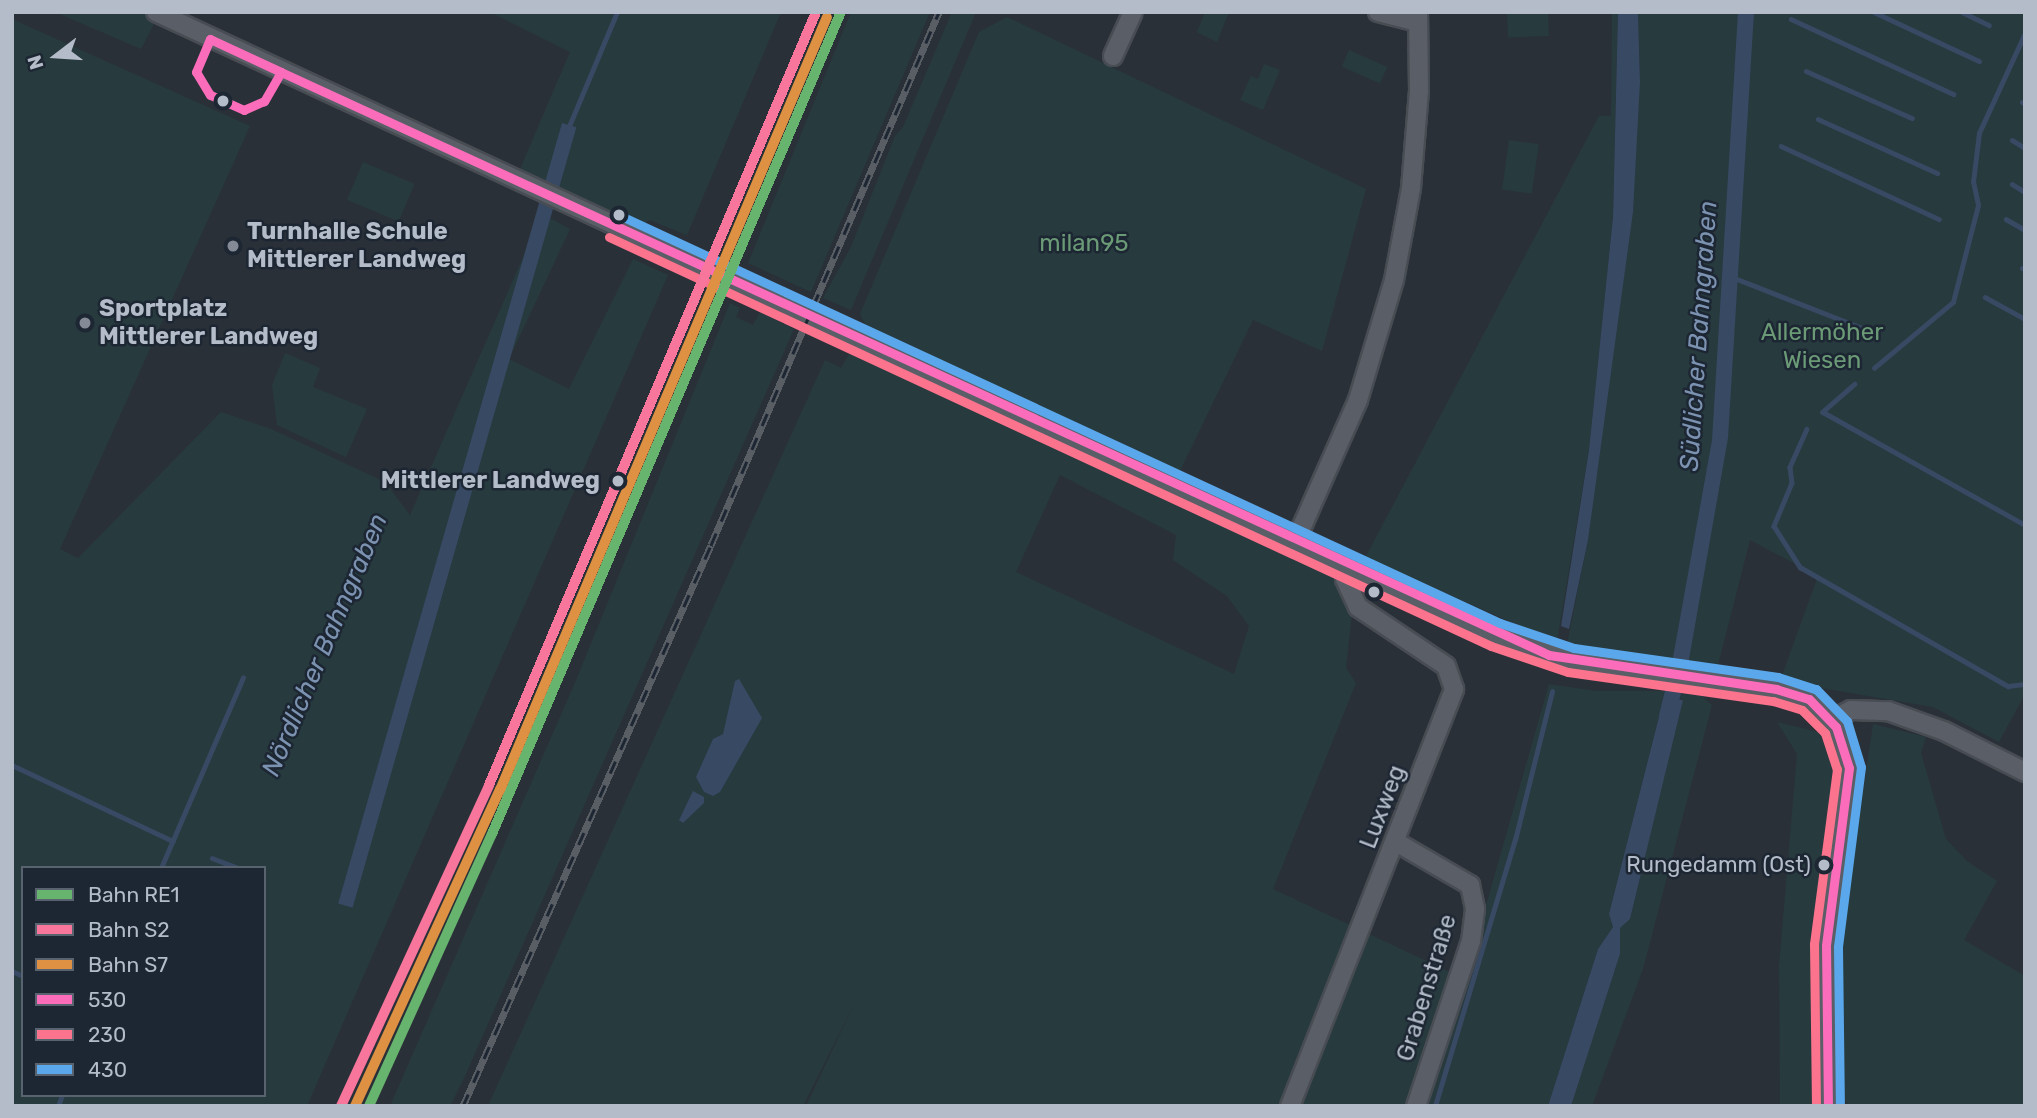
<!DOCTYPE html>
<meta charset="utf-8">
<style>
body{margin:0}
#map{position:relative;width:2037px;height:1118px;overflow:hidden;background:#2a3038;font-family:Rubik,sans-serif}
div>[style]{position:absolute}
.green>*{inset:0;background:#273a3e;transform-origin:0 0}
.water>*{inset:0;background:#384963;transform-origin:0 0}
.stream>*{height:4.5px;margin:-2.25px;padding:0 2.25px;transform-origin:2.25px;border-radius:2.25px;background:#384963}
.canal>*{height:16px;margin:-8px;padding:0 8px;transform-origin:8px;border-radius:8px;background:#384963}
.roads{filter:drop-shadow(2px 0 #484c53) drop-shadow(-2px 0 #484c53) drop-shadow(0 2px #484c53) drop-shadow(0 -2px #484c53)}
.street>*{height:18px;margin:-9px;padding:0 9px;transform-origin:9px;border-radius:9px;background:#5a5e66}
.rail>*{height:7px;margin-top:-3.5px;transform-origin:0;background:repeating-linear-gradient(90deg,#1d2633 0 13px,#595d64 0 26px);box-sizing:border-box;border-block:2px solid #595d64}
.bus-1>*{height:9px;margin:-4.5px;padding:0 4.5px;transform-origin:4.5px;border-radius:4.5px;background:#fb6dba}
.bus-2>*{height:9px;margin:-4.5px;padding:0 4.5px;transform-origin:4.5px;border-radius:4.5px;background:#fc738d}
.bus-3>*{height:9px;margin:-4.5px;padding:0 4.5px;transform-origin:4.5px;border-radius:4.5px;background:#5aa8eb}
.rail-1>*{height:10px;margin:-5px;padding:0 5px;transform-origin:5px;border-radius:5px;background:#66b46e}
.rail-2>*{height:10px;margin:-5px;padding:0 5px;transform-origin:5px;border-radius:5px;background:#f8759c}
.rail-3>*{height:10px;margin:-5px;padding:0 5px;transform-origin:5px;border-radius:5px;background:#de9142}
.dots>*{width:19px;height:19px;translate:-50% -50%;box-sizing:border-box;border:4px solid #1d2633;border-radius:50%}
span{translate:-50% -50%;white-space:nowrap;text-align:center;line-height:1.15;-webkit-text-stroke:5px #1d2633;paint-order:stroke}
.bus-label{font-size:22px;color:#b4bcc9}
.right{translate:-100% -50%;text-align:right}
.poi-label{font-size:24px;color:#b4bcc9;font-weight:700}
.left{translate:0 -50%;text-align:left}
.park-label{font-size:24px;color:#6b9a76}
.stop-label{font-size:24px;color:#b4bcc9;font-weight:700}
.street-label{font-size:24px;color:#b4bcc9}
.water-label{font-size:26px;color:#7c92b1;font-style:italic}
.frame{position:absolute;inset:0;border:14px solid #b4bcc9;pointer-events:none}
.legend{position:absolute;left:21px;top:866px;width:245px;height:231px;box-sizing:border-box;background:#1d2633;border:2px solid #59626f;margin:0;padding:9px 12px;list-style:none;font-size:21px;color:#b4bcc9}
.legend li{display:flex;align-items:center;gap:14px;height:35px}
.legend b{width:35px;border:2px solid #59626f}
.north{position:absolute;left:21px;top:21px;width:70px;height:70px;-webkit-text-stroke:5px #1d2633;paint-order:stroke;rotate:253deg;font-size:19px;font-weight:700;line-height:28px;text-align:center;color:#b4bcc9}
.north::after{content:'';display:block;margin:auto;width:24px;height:32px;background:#b4bcc9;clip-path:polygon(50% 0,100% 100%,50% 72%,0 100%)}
</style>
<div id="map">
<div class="green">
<div style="clip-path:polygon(55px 12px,154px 12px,159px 14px,141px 49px)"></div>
<div style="clip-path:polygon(490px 12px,781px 12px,687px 235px,649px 220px,642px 226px,520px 169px,570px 52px)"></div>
<div style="clip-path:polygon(851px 12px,930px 12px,811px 292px,748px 263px)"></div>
<div style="clip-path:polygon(952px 12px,976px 12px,851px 310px,823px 298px,851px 247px,895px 136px,903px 127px)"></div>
<div style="clip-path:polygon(1205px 12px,1229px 12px,1217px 42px,1197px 32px)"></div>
<div style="left:1548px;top:12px;width:24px;height:41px;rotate:88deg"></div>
<div style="clip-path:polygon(1612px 12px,1618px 12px,1613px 217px,1589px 450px,1557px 642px,1365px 558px,1599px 116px,1611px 116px)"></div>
<div style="clip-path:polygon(1638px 12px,2025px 12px,2025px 694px,1999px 742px,1933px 707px,1780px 681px,1818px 576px,1750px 540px,1717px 669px,1567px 644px,1588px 540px,1640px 82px)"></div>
<div style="clip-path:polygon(1007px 17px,1366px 189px,1322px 351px,1253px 320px,1179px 473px,869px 332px,860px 314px,979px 32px)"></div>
<div style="clip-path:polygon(evenodd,12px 19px,250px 126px,60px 549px,78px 558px,221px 412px,271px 429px,385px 482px,410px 515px,542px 214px,570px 229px,509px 359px,569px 389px,633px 259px,668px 275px,307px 1106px,12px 1106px,12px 19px,23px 868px,264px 868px,264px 1095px,23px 1095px,23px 868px)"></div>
<div style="left:1349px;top:50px;width:42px;height:18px;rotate:24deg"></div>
<div style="clip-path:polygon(1264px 64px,1280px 70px,1263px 110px,1240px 100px,1251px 76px,1258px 79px)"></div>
<div style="left:1509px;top:140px;width:30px;height:50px;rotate:8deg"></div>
<div style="left:363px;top:162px;width:56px;height:41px;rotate:23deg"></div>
<div style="clip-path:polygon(730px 303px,740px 308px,736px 317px,753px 325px,760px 312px,794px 329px,465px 1076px,450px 1106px,390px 1106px,574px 685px)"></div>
<div style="clip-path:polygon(evenodd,853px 347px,1355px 586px,1346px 668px,1356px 683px,1273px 889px,1465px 979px,1549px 684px,1597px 691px,1664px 691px,1702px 696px,1712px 705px,1643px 969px,1592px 1106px,1571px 1106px,1620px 954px,1620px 928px,1630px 919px,1683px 699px,1664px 697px,1609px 914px,1613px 927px,1598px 949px,1548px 1106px,806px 1106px,855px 1002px,803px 1106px,488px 1106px,825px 360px,841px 368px,853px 347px,1060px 475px,1176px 535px,1173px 560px,1227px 596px,1249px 626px,1234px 674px,1016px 572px,1060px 475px)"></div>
<div style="clip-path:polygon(285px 353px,320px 368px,313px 387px,367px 409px,346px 457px,277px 425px,272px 385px)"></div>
<div style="clip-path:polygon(1777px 722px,1822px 733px,1834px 768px,1813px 941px,1818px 1106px,1780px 1106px,1779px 966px,1797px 754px)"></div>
<div style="clip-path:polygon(1873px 724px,1926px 737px,1921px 753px,1946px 839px,1967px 861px,1997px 881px,1964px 940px,2025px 976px,2025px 1106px,1849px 1106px,1845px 1100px,1840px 948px)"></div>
</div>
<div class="water">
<div style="clip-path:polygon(1618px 12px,1638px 12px,1640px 82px,1633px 212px,1588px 540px,1569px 629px,1561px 626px,1589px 450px,1613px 217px)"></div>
<div style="clip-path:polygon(1738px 12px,1754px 12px,1728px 438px,1688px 665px,1672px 663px,1712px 440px)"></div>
<div style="left:562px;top:123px;width:15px;height:812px;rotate:16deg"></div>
<div style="clip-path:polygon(739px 679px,762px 718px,720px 792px,713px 796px,704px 792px,696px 777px,713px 739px,723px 734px,735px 681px)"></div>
<div style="clip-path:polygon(1664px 697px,1683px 700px,1630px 919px,1620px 928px,1620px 954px,1571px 1106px,1548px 1106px,1598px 949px,1613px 927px,1609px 914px)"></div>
<div style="clip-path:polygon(693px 791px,704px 797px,704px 803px,683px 823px,679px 820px)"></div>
</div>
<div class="stream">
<div style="left:1874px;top:12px;width:116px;rotate:25deg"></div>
<div style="left:1962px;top:12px;width:30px;rotate:26deg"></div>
<div style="left:1791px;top:19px;width:179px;rotate:24.8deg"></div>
<div style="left:1806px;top:71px;width:116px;rotate:23.9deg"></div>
<div style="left:2022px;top:102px;width:4px;rotate:34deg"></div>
<div style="left:1818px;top:119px;width:131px;rotate:24.4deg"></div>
<div style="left:567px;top:131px;width:129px;rotate:-67.2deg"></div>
<div style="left:2012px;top:140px;width:15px;rotate:32deg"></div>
<div style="left:1781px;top:146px;width:174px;rotate:24.8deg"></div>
<div style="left:2012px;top:184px;width:15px;rotate:32deg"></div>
<div style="left:2006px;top:219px;width:22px;rotate:30deg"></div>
<div style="left:2022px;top:268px;width:3px;rotate:18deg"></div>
<div style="left:1732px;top:277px;width:140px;rotate:21.4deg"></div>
<div style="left:1985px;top:297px;width:46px;rotate:28.8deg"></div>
<div style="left:1874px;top:368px;width:103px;rotate:-39.9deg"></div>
<div style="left:1953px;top:302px;width:100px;rotate:-75.5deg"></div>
<div style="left:1978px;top:205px;width:24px;rotate:-102deg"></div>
<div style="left:1973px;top:182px;width:49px;rotate:-83deg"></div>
<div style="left:1979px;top:133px;width:110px;rotate:-65.3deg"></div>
<div style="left:1855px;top:384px;width:43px;rotate:138.8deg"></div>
<div style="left:1823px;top:412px;width:231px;rotate:29.2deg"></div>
<div style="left:1807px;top:429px;width:42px;rotate:114.1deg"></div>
<div style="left:1790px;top:467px;width:16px;rotate:83deg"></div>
<div style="left:1792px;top:483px;width:47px;rotate:112.7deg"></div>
<div style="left:1774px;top:526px;width:49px;rotate:57.6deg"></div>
<div style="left:1800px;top:567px;width:240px;rotate:29.8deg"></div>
<div style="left:2008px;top:686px;width:17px;rotate:-7deg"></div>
<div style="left:12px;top:765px;width:178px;rotate:25.3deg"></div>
<div style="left:212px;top:858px;width:28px;rotate:21deg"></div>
<div style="left:161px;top:868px;width:207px;rotate:-66.7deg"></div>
<div style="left:12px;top:971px;width:12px;rotate:24deg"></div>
<div style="left:58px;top:1106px;width:12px;rotate:-70deg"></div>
<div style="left:1435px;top:1106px;width:278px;rotate:-73.3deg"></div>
<div style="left:1515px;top:840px;width:153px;rotate:-76deg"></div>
</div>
<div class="canal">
<div style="left:1667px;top:716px;width:54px;rotate:-76deg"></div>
</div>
<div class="roads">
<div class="street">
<div style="left:156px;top:12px;width:1476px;rotate:24.92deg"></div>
<div style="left:1495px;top:634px;width:80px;rotate:18.9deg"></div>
<div style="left:1571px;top:660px;width:207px;rotate:8.1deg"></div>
<div style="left:1776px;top:689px;width:34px;rotate:17deg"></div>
<div style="left:1809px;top:699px;width:39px;rotate:46deg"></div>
<div style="left:1836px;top:727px;width:43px;rotate:72.4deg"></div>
<div style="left:1849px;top:768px;width:179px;rotate:97.4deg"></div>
<div style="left:1826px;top:946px;width:160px;rotate:89.3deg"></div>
<div style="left:1378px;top:12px;width:41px;rotate:14deg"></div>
<div style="left:1113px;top:56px;width:48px;rotate:-65.6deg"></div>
<div style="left:1296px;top:540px;width:153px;rotate:-66.1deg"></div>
<div style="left:1358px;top:400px;width:125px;rotate:-73.3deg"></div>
<div style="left:1394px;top:280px;width:94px;rotate:-79.5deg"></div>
<div style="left:1411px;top:188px;width:97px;rotate:-85.3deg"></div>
<div style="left:1419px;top:91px;width:79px;rotate:-90.7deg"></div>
<div style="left:1832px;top:720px;width:21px;rotate:-28deg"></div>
<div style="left:1851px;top:710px;width:37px;rotate:2deg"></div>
<div style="left:1888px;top:711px;width:59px;rotate:19.7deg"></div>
<div style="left:1944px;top:731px;width:91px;rotate:26.8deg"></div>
<div style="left:1396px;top:842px;width:86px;rotate:30.2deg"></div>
<div style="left:1470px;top:885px;width:25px;rotate:78deg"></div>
<div style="left:1475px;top:909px;width:32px;rotate:97deg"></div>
<div style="left:1471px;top:941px;width:174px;rotate:108.4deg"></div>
<div style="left:1290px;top:1106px;width:448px;rotate:-68.5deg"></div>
<div style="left:1454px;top:689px;width:24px;rotate:-109deg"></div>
<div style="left:1446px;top:666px;width:106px;rotate:-146.2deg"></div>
<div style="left:1358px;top:607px;width:31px;rotate:-115deg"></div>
<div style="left:1345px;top:579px;width:14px;rotate:-65deg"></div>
</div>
</div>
<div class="rail">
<div style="left:463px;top:1106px;width:613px;rotate:-66.15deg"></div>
<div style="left:711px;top:545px;width:580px;rotate:-66.84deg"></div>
</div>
<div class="bus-1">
<div style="left:210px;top:39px;width:78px;rotate:24.9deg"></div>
<div style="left:281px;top:72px;width:34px;rotate:120deg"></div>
<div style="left:264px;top:101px;width:22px;rotate:156deg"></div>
<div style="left:244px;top:110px;width:37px;rotate:-156deg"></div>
<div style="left:210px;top:95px;width:27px;rotate:-121deg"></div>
<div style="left:196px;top:72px;width:36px;rotate:-67deg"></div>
<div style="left:281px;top:72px;width:1396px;rotate:24.69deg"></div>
<div style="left:1549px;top:655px;width:230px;rotate:8.5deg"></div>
<div style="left:1776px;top:689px;width:34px;rotate:17deg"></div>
<div style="left:1809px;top:699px;width:39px;rotate:46deg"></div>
<div style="left:1836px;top:727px;width:43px;rotate:72.4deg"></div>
<div style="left:1849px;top:768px;width:179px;rotate:97.4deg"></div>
<div style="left:1826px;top:946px;width:160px;rotate:89.3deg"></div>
</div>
<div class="bus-2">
<div style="left:609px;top:237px;width:972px;rotate:24.88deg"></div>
<div style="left:1491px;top:646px;width:81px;rotate:18.7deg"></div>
<div style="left:1568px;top:672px;width:207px;rotate:8.1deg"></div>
<div style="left:1773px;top:701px;width:30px;rotate:17deg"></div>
<div style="left:1802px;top:710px;width:33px;rotate:45deg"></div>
<div style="left:1825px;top:733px;width:38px;rotate:72deg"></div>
<div style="left:1837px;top:769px;width:177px;rotate:97.5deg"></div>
<div style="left:1814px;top:944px;width:162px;rotate:89.3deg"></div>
</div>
<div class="bus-3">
<div style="left:619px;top:215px;width:971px;rotate:24.85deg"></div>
<div style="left:1500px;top:623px;width:78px;rotate:18.7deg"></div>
<div style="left:1574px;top:648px;width:206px;rotate:8.1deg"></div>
<div style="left:1778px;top:677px;width:40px;rotate:18deg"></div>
<div style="left:1816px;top:689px;width:45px;rotate:45.9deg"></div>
<div style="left:1847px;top:721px;width:48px;rotate:73.1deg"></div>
<div style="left:1861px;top:767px;width:181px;rotate:97.3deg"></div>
<div style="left:1838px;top:947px;width:159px;rotate:89.3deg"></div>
</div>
<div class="rail-1">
<div style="left:369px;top:1106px;width:299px;rotate:-65.7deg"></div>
<div style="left:492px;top:834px;width:893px;rotate:-67deg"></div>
</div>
<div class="rail-2">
<div style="left:341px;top:1106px;width:353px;rotate:-65.2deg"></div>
<div style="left:489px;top:785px;width:839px;rotate:-67.07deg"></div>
</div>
<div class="rail-3">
<div style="left:355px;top:1106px;width:348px;rotate:-65.4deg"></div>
<div style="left:500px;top:790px;width:839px;rotate:-67.07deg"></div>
</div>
<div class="dots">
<div style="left:223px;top:101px;background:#b4bcc9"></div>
<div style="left:619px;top:215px;background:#b4bcc9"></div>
<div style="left:233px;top:246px;background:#848b96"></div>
<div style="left:85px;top:323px;background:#848b96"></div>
<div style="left:618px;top:481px;background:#b4bcc9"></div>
<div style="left:1374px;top:592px;background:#b4bcc9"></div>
<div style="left:1824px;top:865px;background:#b4bcc9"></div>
</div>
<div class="bus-label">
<span class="right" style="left:1811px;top:865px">Rungedamm (Ost)</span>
</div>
<div class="poi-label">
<span class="left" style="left:247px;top:246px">Turnhalle Schule<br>Mittlerer Landweg</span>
<span class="left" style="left:99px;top:323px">Sportplatz<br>Mittlerer Landweg</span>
</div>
<div class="park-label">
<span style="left:1084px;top:244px">milan95</span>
<span style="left:1822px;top:347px">Allermöher<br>Wiesen</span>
</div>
<div class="stop-label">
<span class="right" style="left:600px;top:481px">Mittlerer Landweg</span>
</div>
<div class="street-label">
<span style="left:1383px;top:807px;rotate:-69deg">Luxweg</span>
<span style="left:1427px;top:988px;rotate:-73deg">Grabenstraße</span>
</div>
<div class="water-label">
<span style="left:1699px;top:336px;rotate:-86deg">Südlicher Bahngraben</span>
<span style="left:325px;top:645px;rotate:-67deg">Nördlicher Bahngraben</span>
</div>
<div class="frame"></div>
<ul class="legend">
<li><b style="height:9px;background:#66b46e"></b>Bahn RE1</li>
<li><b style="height:9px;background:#f8759c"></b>Bahn S2</li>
<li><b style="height:9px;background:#de9142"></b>Bahn S7</li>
<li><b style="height:9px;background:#fb6dba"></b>530</li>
<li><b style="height:9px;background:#fc738d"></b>230</li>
<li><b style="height:9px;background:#5aa8eb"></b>430</li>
</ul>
<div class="north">N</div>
</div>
